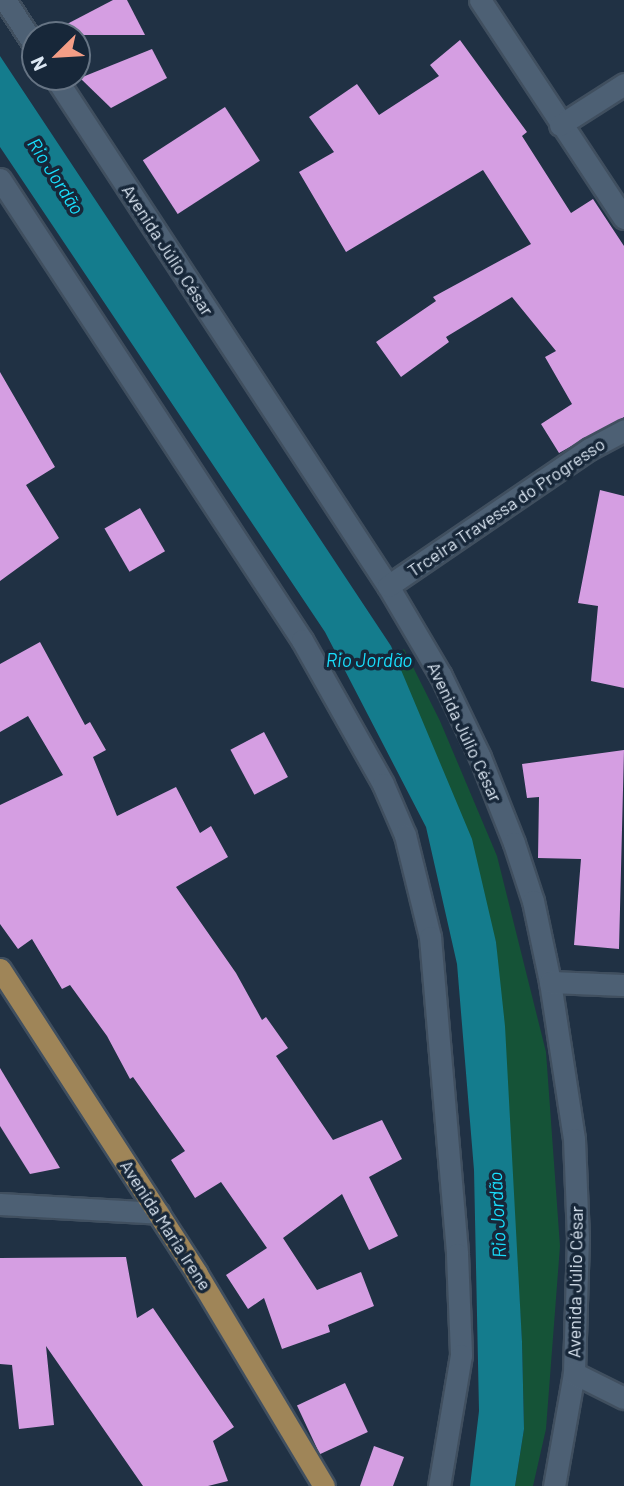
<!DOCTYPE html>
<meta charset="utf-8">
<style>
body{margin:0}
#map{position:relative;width:624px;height:1486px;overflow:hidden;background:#203144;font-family:Barlow,sans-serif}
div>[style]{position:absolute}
.green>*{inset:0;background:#155337}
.water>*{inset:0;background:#147c8d}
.building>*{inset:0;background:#d59ee2;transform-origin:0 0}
.roads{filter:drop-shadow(2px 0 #404f5f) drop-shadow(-2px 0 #404f5f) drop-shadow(0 2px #404f5f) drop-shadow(0 -2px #404f5f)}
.minor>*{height:21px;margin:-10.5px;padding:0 10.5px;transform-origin:10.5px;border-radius:10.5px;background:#4d6074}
.major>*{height:21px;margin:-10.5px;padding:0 10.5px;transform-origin:10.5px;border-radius:10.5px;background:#9f8558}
span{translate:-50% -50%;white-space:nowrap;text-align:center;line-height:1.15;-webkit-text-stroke:7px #172739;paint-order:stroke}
.street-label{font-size:18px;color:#dde8f4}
.water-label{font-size:19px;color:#18defc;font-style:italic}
.north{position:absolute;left:21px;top:21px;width:70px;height:70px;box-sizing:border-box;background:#172739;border:2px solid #667484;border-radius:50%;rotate:246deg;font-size:19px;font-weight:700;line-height:28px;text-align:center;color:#dde8f4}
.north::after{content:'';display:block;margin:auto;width:24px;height:32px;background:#f49e86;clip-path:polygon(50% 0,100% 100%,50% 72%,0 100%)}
</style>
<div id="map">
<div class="green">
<div style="clip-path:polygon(404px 649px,440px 721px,497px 856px,546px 1052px,560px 1246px,546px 1429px,533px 1486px,515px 1486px,524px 1429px,522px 1342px,496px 942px,395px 656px)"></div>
</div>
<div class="water">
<div style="clip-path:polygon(0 56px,391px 646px,472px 839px,496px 942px,505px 1026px,522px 1342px,524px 1429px,515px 1486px,470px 1486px,479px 1411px,474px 1170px,457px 964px,426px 827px,325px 632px,0 147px)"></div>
</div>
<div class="building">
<div style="clip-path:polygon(113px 0,127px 0,145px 35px,46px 35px)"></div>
<div style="clip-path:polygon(460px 40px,527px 132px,522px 136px,571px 213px,593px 199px,624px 246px,624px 417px,559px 453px,541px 424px,572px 404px,545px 357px,556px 351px,512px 297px,446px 337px,449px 342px,401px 377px,376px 342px,436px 301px,433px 297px,531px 244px,483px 170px,346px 252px,299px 172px,334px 152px,309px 117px,357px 84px,379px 115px,439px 76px,430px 65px)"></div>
<div style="clip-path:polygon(152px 49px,167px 78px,111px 108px,80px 78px)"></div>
<div style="left:225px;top:107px;width:64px;height:98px;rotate:57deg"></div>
<div style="clip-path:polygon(0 372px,55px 467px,26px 485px,59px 538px,0 581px)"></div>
<div style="clip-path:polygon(600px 490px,624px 496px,624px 688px,591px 681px,598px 606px,578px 603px)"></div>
<div style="left:140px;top:508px;width:50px;height:41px;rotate:60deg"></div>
<div style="clip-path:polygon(40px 642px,85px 725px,90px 722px,106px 750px,93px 757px,117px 816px,176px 787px,200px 833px,211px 826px,228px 857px,176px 887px,236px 973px,262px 1020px,266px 1017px,288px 1048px,276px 1056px,333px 1140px,382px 1120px,402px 1159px,369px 1177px,398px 1236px,369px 1250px,342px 1194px,283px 1238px,317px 1290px,361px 1272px,374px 1306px,328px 1325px,330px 1332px,282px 1349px,264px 1298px,248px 1309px,226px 1275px,267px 1248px,221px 1182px,195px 1198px,171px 1160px,185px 1151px,133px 1077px,130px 1079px,107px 1036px,70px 985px,62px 989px,32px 939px,18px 949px,0 924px,0 805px,63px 775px,28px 716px,0 732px,0 664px)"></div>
<div style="left:264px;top:732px;width:51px;height:38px;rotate:62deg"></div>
<div style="clip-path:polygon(624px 750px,619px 949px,574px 945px,581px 859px,538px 858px,539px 797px,527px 798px,522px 764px)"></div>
<div style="clip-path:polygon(0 1068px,60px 1168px,30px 1174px,0 1126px)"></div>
<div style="clip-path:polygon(126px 1257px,137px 1318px,153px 1308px,234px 1427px,213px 1441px,228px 1481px,208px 1486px,143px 1486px,46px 1346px,54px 1425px,19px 1429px,12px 1365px,0 1364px,0 1258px)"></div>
<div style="left:345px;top:1383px;width:54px;height:53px;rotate:65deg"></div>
<div style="clip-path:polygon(374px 1446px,404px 1457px,393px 1486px,360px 1486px)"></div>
</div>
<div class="roads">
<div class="minor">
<div style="left:5px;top:0;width:55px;rotate:56.9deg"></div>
<div style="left:480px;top:0;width:261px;rotate:56.6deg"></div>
<div style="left:55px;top:77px;width:608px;rotate:56.81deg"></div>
<div style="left:388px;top:586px;width:104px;rotate:59.5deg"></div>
<div style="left:441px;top:676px;width:90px;rotate:64.3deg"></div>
<div style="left:480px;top:757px;width:92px;rotate:68.4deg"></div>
<div style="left:514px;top:843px;width:61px;rotate:71.9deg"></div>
<div style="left:533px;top:901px;width:83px;rotate:78.1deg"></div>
<div style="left:550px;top:982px;width:159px;rotate:81.3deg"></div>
<div style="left:574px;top:1139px;width:98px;rotate:87.7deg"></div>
<div style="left:578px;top:1237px;width:136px;rotate:91.7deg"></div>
<div style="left:574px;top:1373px;width:115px;rotate:100deg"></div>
<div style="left:560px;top:125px;width:76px;rotate:-32.6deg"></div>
<div style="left:0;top:179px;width:551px;rotate:56.77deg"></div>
<div style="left:302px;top:640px;width:165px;rotate:60.6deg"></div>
<div style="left:383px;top:784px;width:56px;rotate:66.7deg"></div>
<div style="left:405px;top:835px;width:105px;rotate:76.2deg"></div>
<div style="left:430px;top:937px;width:318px;rotate:85.1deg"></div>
<div style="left:457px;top:1254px;width:101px;rotate:87.7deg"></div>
<div style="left:461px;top:1355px;width:133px;rotate:99.5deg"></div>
<div style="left:388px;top:586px;width:243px;rotate:-34.3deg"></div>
<div style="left:589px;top:449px;width:40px;rotate:-28deg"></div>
<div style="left:550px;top:982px;width:74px;rotate:2.3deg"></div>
<div style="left:0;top:1204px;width:159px;rotate:3.2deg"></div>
<div style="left:574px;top:1373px;width:56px;rotate:26.6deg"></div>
</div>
<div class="major">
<div style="left:0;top:969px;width:363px;rotate:57.1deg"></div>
<div style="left:197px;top:1274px;width:247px;rotate:59.1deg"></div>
</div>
</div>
<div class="street-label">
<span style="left:168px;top:250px;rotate:57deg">Avenida Júlio César</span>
<span style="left:506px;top:507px;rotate:-34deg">Trceira Travessa do Progresso</span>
<span style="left:465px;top:732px;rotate:65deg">Avenida Júlio César</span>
<span style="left:166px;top:1225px;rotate:57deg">Avenida Maria Irene</span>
<span style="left:575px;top:1282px;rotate:-89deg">Avenida Júlio César</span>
</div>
<div class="water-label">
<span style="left:56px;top:176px;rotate:57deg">Rio Jordão</span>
<span style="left:369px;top:660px">Rio Jordão</span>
<span style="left:497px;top:1215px;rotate:-93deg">Rio Jordão</span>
</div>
<div class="north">N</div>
</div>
